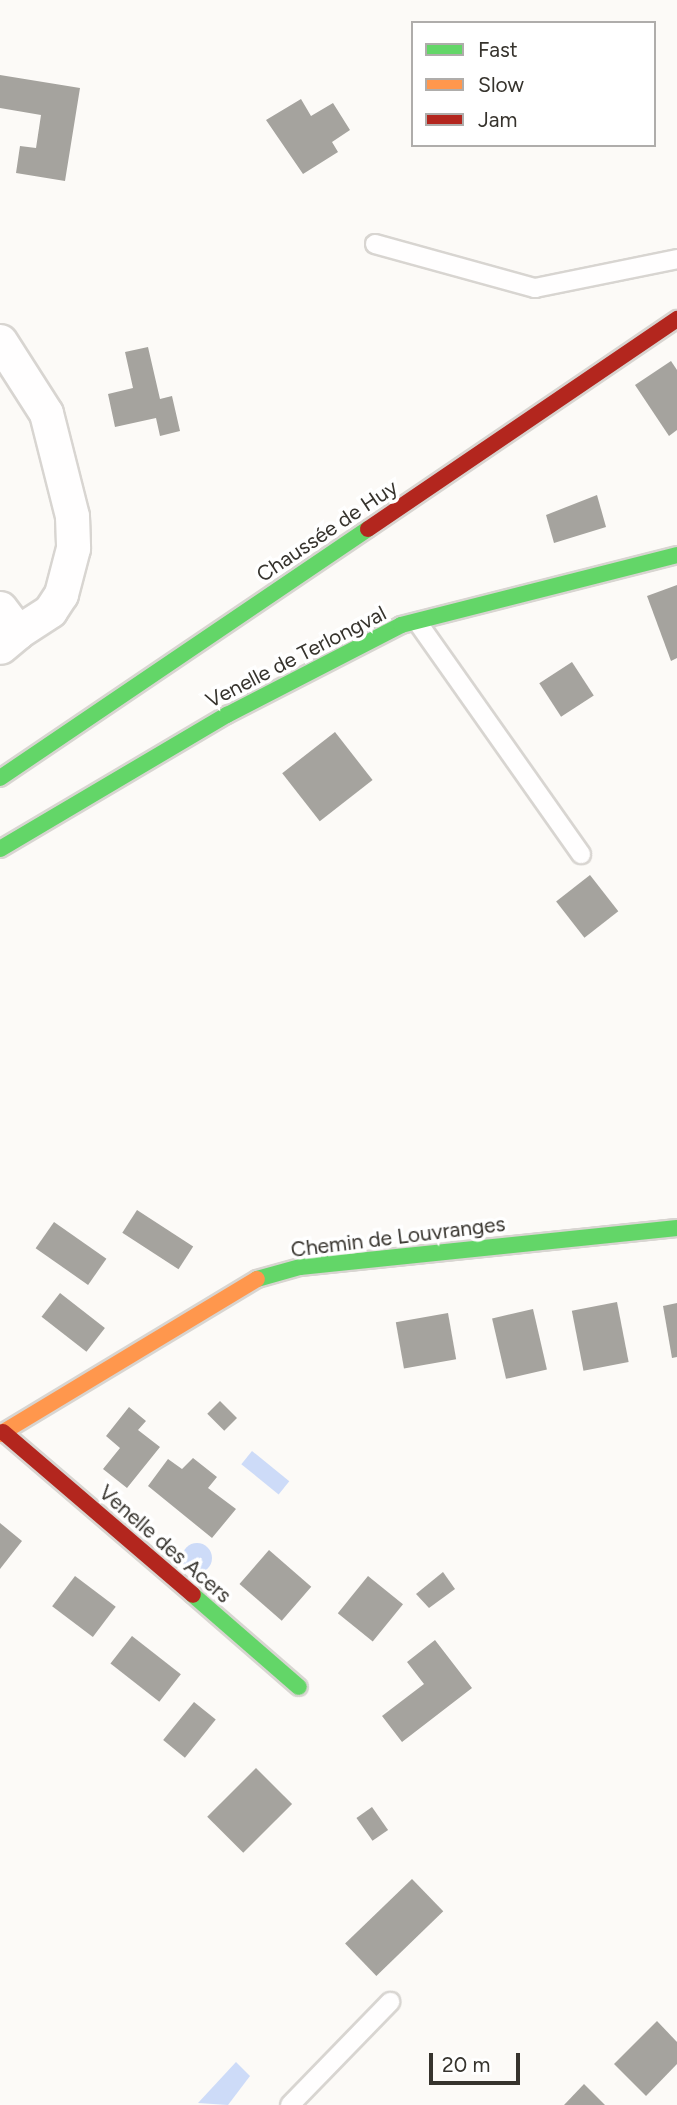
<!DOCTYPE html>
<meta charset="utf-8">
<style>
body{margin:0}
#map{position:relative;width:677px;height:2105px;overflow:hidden;background:#fcfaf7;font-family:Figtree,sans-serif}
div>[style]{position:absolute}
.water>*{inset:0;background:#cddbf8;transform-origin:0 0}
.round{border-radius:50%}
.building>*{inset:0;background:#a5a39e;transform-origin:0 0}
.roads{filter:drop-shadow(2px 0 #d8d5d1) drop-shadow(-2px 0 #d8d5d1) drop-shadow(0 2px #d8d5d1) drop-shadow(0 -2px #d8d5d1)}
.lane>*{height:18px;margin:-9px;padding:0 9px;transform-origin:9px;border-radius:9px;background:#fffefe}
.street>*{height:33px;margin:-16.5px;padding:0 16.5px;transform-origin:16.5px;border-radius:16.5px;background:#fffefe}
.fast>*{height:16px;margin:-8px;padding:0 8px;transform-origin:8px;border-radius:8px;background:#63d668}
.slow>*{height:16px;margin:-8px;padding:0 8px;transform-origin:8px;border-radius:8px;background:#ff974d}
.jam>*{height:16px;margin:-8px;padding:0 8px;transform-origin:8px;border-radius:8px;background:#b3261e}
span{translate:-50% -50%;white-space:nowrap;text-align:center;line-height:1.15;-webkit-text-stroke:7px #fff;paint-order:stroke}
.street-label{font-size:21px;color:#36332d}
.legend{position:absolute;left:411px;top:21px;width:245px;height:126px;box-sizing:border-box;background:#fff;border:2px solid #afadab;margin:0;padding:9px 12px;list-style:none;font-size:21px;color:#36332d}
.legend li{display:flex;align-items:center;gap:14px;height:35px}
.legend b{width:35px;border:2px solid #afadab}
.scale{position:absolute;left:429px;top:2053px;width:91px;height:32px;box-sizing:border-box;border:4px solid #36332d;border-top:0;padding-left:9px;font-size:21px;line-height:24px;white-space:nowrap;color:#36332d;-webkit-text-stroke:5px #fff;paint-order:stroke}
</style>
<div id="map">
<div class="water">
<div style="left:252px;top:1451px;width:48px;height:17px;rotate:39deg"></div>
<div class="round" style="left:182px;top:1543px;width:30px;height:30px"></div>
<div style="clip-path:polygon(236px 2062px,250px 2076px,228px 2105px,198px 2103px)"></div>
</div>
<div class="building">
<div style="clip-path:polygon(0 75px,80px 88px,65px 181px,16px 173px,20px 146px,36px 148px,41px 115px,0 108px)"></div>
<div style="clip-path:polygon(301px 99px,311px 116px,333px 103px,350px 130px,332px 142px,338px 152px,303px 174px,266px 120px)"></div>
<div style="clip-path:polygon(148px 347px,160px 399px,172px 396px,180px 431px,160px 436px,156px 418px,115px 427px,108px 394px,133px 388px,125px 352px)"></div>
<div style="clip-path:polygon(671px 361px,677px 370px,677px 430px,669px 436px,635px 385px)"></div>
<div style="clip-path:polygon(597px 495px,606px 527px,554px 543px,546px 515px)"></div>
<div style="clip-path:polygon(677px 585px,677px 658px,671px 661px,647px 596px)"></div>
<div style="left:572px;top:662px;width:40px;height:39px;rotate:57deg"></div>
<div style="left:335px;top:732px;width:61px;height:67px;rotate:52deg"></div>
<div style="left:590px;top:875px;width:46px;height:43px;rotate:52deg"></div>
<div style="left:137px;top:1210px;width:67px;height:27px;rotate:33deg"></div>
<div style="left:54px;top:1222px;width:64px;height:32px;rotate:35deg"></div>
<div style="left:60px;top:1293px;width:57px;height:30px;rotate:38deg"></div>
<div style="left:617px;top:1302px;width:61px;height:46px;rotate:79deg"></div>
<div style="clip-path:polygon(677px 1303px,677px 1357px,672px 1358px,663px 1306px)"></div>
<div style="left:533px;top:1309px;width:62px;height:42px;rotate:77deg"></div>
<div style="left:448px;top:1313px;width:47px;height:53px;rotate:80deg"></div>
<div style="left:220px;top:1401px;width:24px;height:18px;rotate:45deg"></div>
<div style="clip-path:polygon(129px 1407px,146px 1421px,138px 1430px,160px 1447px,127px 1488px,103px 1469px,120px 1448px,106px 1436px)"></div>
<div style="clip-path:polygon(193px 1458px,217px 1477px,208px 1488px,236px 1509px,212px 1538px,148px 1486px,168px 1459px,182px 1469px)"></div>
<div style="clip-path:polygon(0 1523px,22px 1541px,0 1569px)"></div>
<div style="left:269px;top:1550px;width:56px;height:45px;rotate:41deg"></div>
<div style="clip-path:polygon(443px 1572px,455px 1589px,429px 1608px,416px 1594px)"></div>
<div style="left:75px;top:1576px;width:51px;height:38px;rotate:37deg"></div>
<div style="left:368px;top:1576px;width:45px;height:48px;rotate:39deg"></div>
<div style="left:132px;top:1636px;width:62px;height:35px;rotate:38deg"></div>
<div style="clip-path:polygon(435px 1640px,472px 1688px,402px 1742px,382px 1716px,424px 1684px,407px 1662px)"></div>
<div style="left:194px;top:1702px;width:28px;height:49px;rotate:39deg"></div>
<div style="left:256px;top:1768px;width:51px;height:69px;rotate:45deg"></div>
<div style="left:372px;top:1807px;width:28px;height:19px;rotate:55deg"></div>
<div style="left:412px;top:1879px;width:45px;height:93px;rotate:46deg"></div>
<div style="clip-path:polygon(657px 2021px,677px 2042px,677px 2064px,646px 2096px,614px 2064px)"></div>
<div style="clip-path:polygon(584px 2084px,605px 2105px,564px 2105px)"></div>
</div>
<div class="roads">
<div class="lane">
<div style="left:375px;top:244px;width:166px;rotate:15.4deg"></div>
<div style="left:535px;top:288px;width:145px;rotate:-11.5deg"></div>
<div style="left:418px;top:623px;width:283px;rotate:54.8deg"></div>
<div style="left:290px;top:2105px;width:144px;rotate:-45.8deg"></div>
</div>
<div class="street">
<div style="left:0;top:341px;width:85px;rotate:57.4deg"></div>
<div style="left:46px;top:413px;width:106px;rotate:75.8deg"></div>
<div style="left:72px;top:516px;width:32px;rotate:88deg"></div>
<div style="left:73px;top:548px;width:48px;rotate:104.6deg"></div>
<div style="left:61px;top:594px;width:20px;rotate:123deg"></div>
<div style="left:50px;top:611px;width:38px;rotate:147deg"></div>
<div style="left:0;top:608px;width:30px;rotate:53deg"></div>
<div style="left:18px;top:632px;width:23px;rotate:140deg"></div>
</div>
<div class="fast">
<div style="left:0;top:778px;width:444px;rotate:-34.1deg"></div>
<div style="left:0;top:849px;width:264px;rotate:-30.6deg"></div>
<div style="left:227px;top:715px;width:196px;rotate:-27.3deg"></div>
<div style="left:401px;top:625px;width:285px;rotate:-14.2deg"></div>
<div style="left:257px;top:1279px;width:45px;rotate:-15.6deg"></div>
<div style="left:300px;top:1267px;width:379px;rotate:-5.9deg"></div>
<div style="left:193px;top:1595px;width:140px;rotate:41deg"></div>
</div>
<div class="slow">
<div style="left:0;top:1434px;width:300px;rotate:-31.1deg"></div>
</div>
<div class="jam">
<div style="left:368px;top:529px;width:374px;rotate:-34.2deg"></div>
<div style="left:3px;top:1432px;width:250px;rotate:40.6deg"></div>
</div>
</div>
<div class="street-label">
<span style="left:327px;top:531px;rotate:-34deg">Chaussée de Huy</span>
<span style="left:296px;top:657px;rotate:-27deg">Venelle de Terlongval</span>
<span style="left:398px;top:1237px;rotate:-7deg">Chemin de Louvranges</span>
<span style="left:165px;top:1544px;rotate:41deg">Venelle des Acers</span>
</div>
<ul class="legend">
<li><b style="height:9px;background:#63d668"></b>Fast</li>
<li><b style="height:9px;background:#ff974d"></b>Slow</li>
<li><b style="height:9px;background:#b3261e"></b>Jam</li>
</ul>
<div class="scale">20 m</div>
</div>
